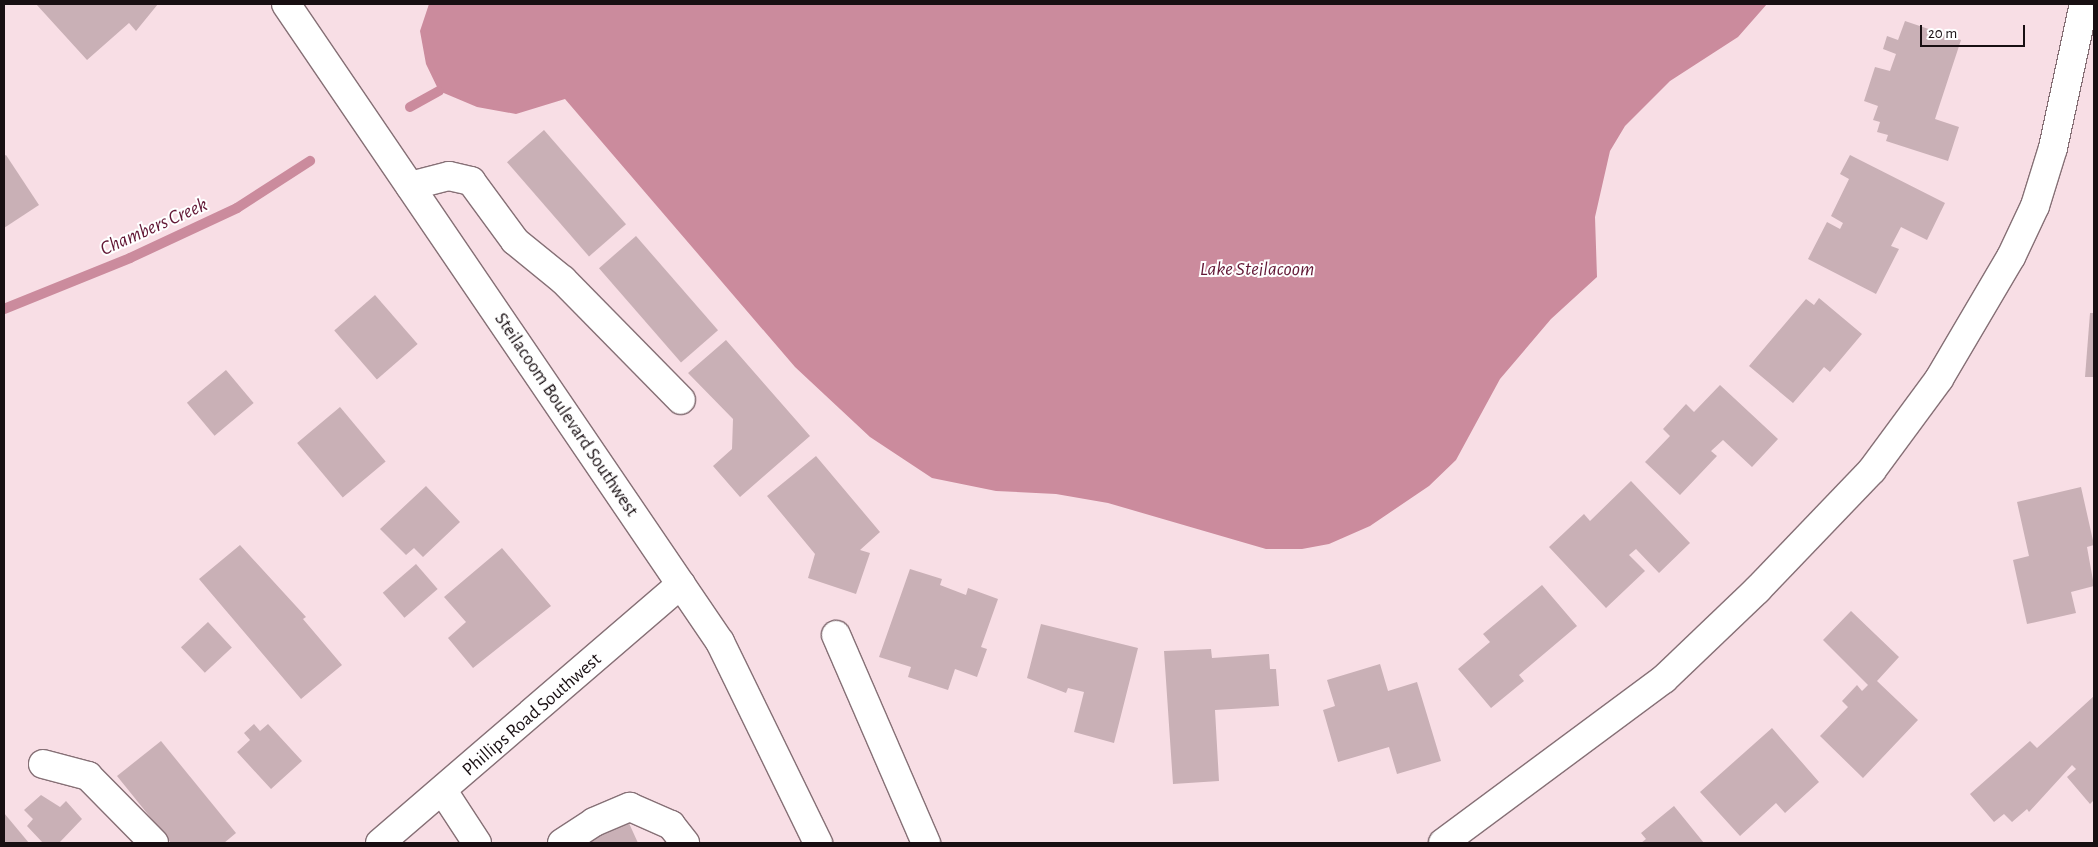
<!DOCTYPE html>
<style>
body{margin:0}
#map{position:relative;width:2098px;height:847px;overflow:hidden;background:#f8dee5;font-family:"Alegreya Sans",sans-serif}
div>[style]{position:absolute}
.water>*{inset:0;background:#cb8b9d}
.stream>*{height:10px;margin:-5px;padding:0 5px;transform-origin:5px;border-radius:5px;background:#cb8b9d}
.building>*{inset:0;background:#c9b0b6;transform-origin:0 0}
.roads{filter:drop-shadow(1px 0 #867076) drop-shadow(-1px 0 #867076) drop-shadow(0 1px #867076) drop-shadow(0 -1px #867076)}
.minor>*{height:28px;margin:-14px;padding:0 14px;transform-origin:14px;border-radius:14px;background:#fff}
.major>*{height:28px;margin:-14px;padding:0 14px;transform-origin:14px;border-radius:14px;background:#fff}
span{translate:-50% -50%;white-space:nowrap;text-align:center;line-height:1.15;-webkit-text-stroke:4px #fff;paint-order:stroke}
.street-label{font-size:19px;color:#180f12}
.water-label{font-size:20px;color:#621735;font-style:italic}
.frame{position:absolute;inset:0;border:5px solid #180f12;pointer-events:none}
.scale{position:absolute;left:1920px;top:25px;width:105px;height:22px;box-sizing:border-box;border:2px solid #180f12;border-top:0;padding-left:6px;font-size:15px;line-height:18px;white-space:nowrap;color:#180f12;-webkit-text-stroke:4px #fff;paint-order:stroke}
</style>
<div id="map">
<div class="water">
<div style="clip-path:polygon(429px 4px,1767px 4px,1738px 37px,1670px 81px,1625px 126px,1610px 151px,1595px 217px,1597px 277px,1551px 319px,1500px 379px,1456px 460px,1429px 486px,1370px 526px,1329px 544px,1302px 549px,1266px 549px,1108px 503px,1056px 494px,996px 491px,932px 478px,870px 437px,795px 367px,565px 99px,516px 114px,477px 107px,439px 91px,426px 64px,420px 31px)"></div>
</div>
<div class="stream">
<div style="left:410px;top:107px;width:33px;rotate:-29deg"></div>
<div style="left:4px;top:309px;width:136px;rotate:-22deg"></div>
<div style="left:130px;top:258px;width:118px;rotate:-25deg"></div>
<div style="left:237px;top:208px;width:87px;rotate:-32.8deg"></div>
</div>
<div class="building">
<div style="clip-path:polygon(36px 4px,158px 4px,136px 31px,129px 23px,87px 60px)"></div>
<div style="clip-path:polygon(1905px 21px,1961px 40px,1935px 119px,1959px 127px,1948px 161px,1886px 141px,1888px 135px,1877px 132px,1880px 122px,1873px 120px,1878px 106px,1864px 101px,1875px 67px,1890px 71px,1896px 54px,1883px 49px,1887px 36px,1898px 40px)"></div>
<div style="left:544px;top:130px;width:125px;height:49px;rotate:49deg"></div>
<div style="clip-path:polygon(6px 155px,39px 205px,4px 228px,4px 156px)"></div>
<div style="clip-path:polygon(1850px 155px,1945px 203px,1927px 240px,1901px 227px,1891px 246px,1899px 249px,1876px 294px,1808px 259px,1827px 222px,1840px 229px,1843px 223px,1831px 216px,1849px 179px,1840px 174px)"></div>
<div style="left:636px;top:236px;width:125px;height:49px;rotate:49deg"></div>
<div style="left:375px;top:295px;width:65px;height:54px;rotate:49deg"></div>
<div style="clip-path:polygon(1819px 298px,1862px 334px,1830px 372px,1824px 367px,1793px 403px,1749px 366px,1806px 299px,1814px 305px)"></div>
<div style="clip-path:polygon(2090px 313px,2094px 313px,2094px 377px,2085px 377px)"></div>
<div style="clip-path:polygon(726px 340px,810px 436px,740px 497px,713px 466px,732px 449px,733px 419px,688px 373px)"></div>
<div style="left:226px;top:370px;width:43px;height:51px;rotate:50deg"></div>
<div style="clip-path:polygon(1720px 385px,1778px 439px,1752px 467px,1723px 440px,1711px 451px,1717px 456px,1680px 495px,1645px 462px,1670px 436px,1663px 429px,1686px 404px,1694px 412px)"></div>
<div style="left:340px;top:407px;width:71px;height:56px;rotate:50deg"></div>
<div style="clip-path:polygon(816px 456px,880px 532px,860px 550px,870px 553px,856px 594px,808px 578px,815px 554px,767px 496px)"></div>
<div style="clip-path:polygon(1631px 481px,1690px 543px,1659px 573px,1636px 549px,1629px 555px,1645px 571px,1606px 608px,1549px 547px,1584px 514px,1590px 521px)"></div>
<div style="clip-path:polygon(426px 486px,460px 522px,423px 557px,414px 548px,406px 555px,380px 529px)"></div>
<div style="clip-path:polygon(2081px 487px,2094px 545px,2087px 547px,2094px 586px,2071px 592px,2076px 613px,2027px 624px,2013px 560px,2029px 556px,2017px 502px)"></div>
<div style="clip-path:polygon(240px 545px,306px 617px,303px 619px,342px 665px,301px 699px,199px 579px)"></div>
<div style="clip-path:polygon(502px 548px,551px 606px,473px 668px,448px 638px,466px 622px,444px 597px)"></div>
<div style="left:416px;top:564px;width:33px;height:44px;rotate:49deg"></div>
<div style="clip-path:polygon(910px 569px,942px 579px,940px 585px,966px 595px,968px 588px,998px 599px,981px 647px,987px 649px,977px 677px,955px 669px,948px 690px,908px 677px,911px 667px,879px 657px)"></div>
<div style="clip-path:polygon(1542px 585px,1577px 626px,1519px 675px,1524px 681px,1491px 708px,1458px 669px,1490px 642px,1483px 634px)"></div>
<div style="clip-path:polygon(1851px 611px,1899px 657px,1877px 681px,1918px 720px,1863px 778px,1820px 736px,1848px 707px,1842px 701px,1857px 685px,1862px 691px,1868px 685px,1823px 640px)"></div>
<div style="left:208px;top:622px;width:35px;height:37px;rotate:47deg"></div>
<div style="clip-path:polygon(1041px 624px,1138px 648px,1114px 743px,1074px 732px,1084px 692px,1068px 688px,1066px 693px,1027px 678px)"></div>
<div style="clip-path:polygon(1211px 649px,1212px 658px,1269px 654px,1270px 669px,1276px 669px,1279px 706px,1215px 710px,1219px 781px,1173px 784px,1164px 651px)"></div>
<div style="clip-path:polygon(1380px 664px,1388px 691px,1417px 682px,1441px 761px,1397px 774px,1389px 747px,1338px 762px,1323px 710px,1335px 706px,1327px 680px)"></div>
<div style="clip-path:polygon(2094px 696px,2094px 800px,2090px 804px,2067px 777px,2076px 769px,2072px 765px,2029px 812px,2027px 809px,2012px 822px,2004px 814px,1994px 822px,1970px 794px,2030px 741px,2037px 748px)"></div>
<div style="clip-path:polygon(254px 724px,260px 731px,268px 724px,302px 761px,271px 789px,237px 752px,250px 740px,244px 733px)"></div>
<div style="clip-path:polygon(1772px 728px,1819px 782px,1785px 813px,1776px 803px,1740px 836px,1700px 792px)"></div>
<div style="clip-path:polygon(161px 741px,236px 833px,224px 843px,171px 843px,117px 776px)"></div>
<div style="clip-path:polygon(41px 795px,60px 807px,66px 801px,82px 819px,59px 843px,43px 843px,27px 826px,33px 819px,24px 810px)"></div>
<div style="clip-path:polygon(1674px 806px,1704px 843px,1641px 843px,1646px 839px,1641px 833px)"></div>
<div style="clip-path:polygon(4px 813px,29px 843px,4px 843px)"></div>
<div style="clip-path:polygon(628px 821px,638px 843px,581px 843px)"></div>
</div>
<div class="roads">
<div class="minor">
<div style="left:410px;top:186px;width:40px;rotate:-14.4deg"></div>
<div style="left:449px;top:176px;width:23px;rotate:13deg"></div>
<div style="left:471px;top:181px;width:74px;rotate:53.7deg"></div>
<div style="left:515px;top:241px;width:62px;rotate:39.1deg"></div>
<div style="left:563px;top:280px;width:168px;rotate:45.5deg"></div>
<div style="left:836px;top:635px;width:227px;rotate:66.6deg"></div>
<div style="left:43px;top:764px;width:47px;rotate:14.9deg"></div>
<div style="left:88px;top:776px;width:94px;rotate:45.4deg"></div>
<div style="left:443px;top:791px;width:62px;rotate:56.8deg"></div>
<div style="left:380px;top:843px;width:397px;rotate:-40.7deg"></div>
<div style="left:562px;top:843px;width:38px;rotate:-33deg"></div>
<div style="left:594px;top:822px;width:39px;rotate:-23deg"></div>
<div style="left:630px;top:807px;width:45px;rotate:23.7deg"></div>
<div style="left:671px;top:825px;width:23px;rotate:52deg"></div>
<div style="left:1443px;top:843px;width:275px;rotate:-36.6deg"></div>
<div style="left:1664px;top:679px;width:129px;rotate:-43.7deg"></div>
<div style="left:1757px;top:590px;width:166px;rotate:-46.2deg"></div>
<div style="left:1872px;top:470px;width:113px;rotate:-53.6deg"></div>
<div style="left:1939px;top:379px;width:142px;rotate:-59.5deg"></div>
<div style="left:2011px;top:257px;width:56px;rotate:-64.8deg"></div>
<div style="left:2035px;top:206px;width:61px;rotate:-72.8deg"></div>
<div style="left:2053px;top:148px;width:147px;rotate:-77.9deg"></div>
</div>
<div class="major">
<div style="left:286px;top:4px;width:772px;rotate:55.77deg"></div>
<div style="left:720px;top:642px;width:224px;rotate:64deg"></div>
</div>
</div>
<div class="street-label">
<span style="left:566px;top:415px;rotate:56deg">Steilacoom Boulevard Southwest</span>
<span style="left:532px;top:715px;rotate:-41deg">Phillips Road Southwest</span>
</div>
<div class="water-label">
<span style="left:154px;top:227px;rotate:-24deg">Chambers Creek</span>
<span style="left:1257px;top:269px">Lake Steilacoom</span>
</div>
<div class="frame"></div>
<div class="scale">20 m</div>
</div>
